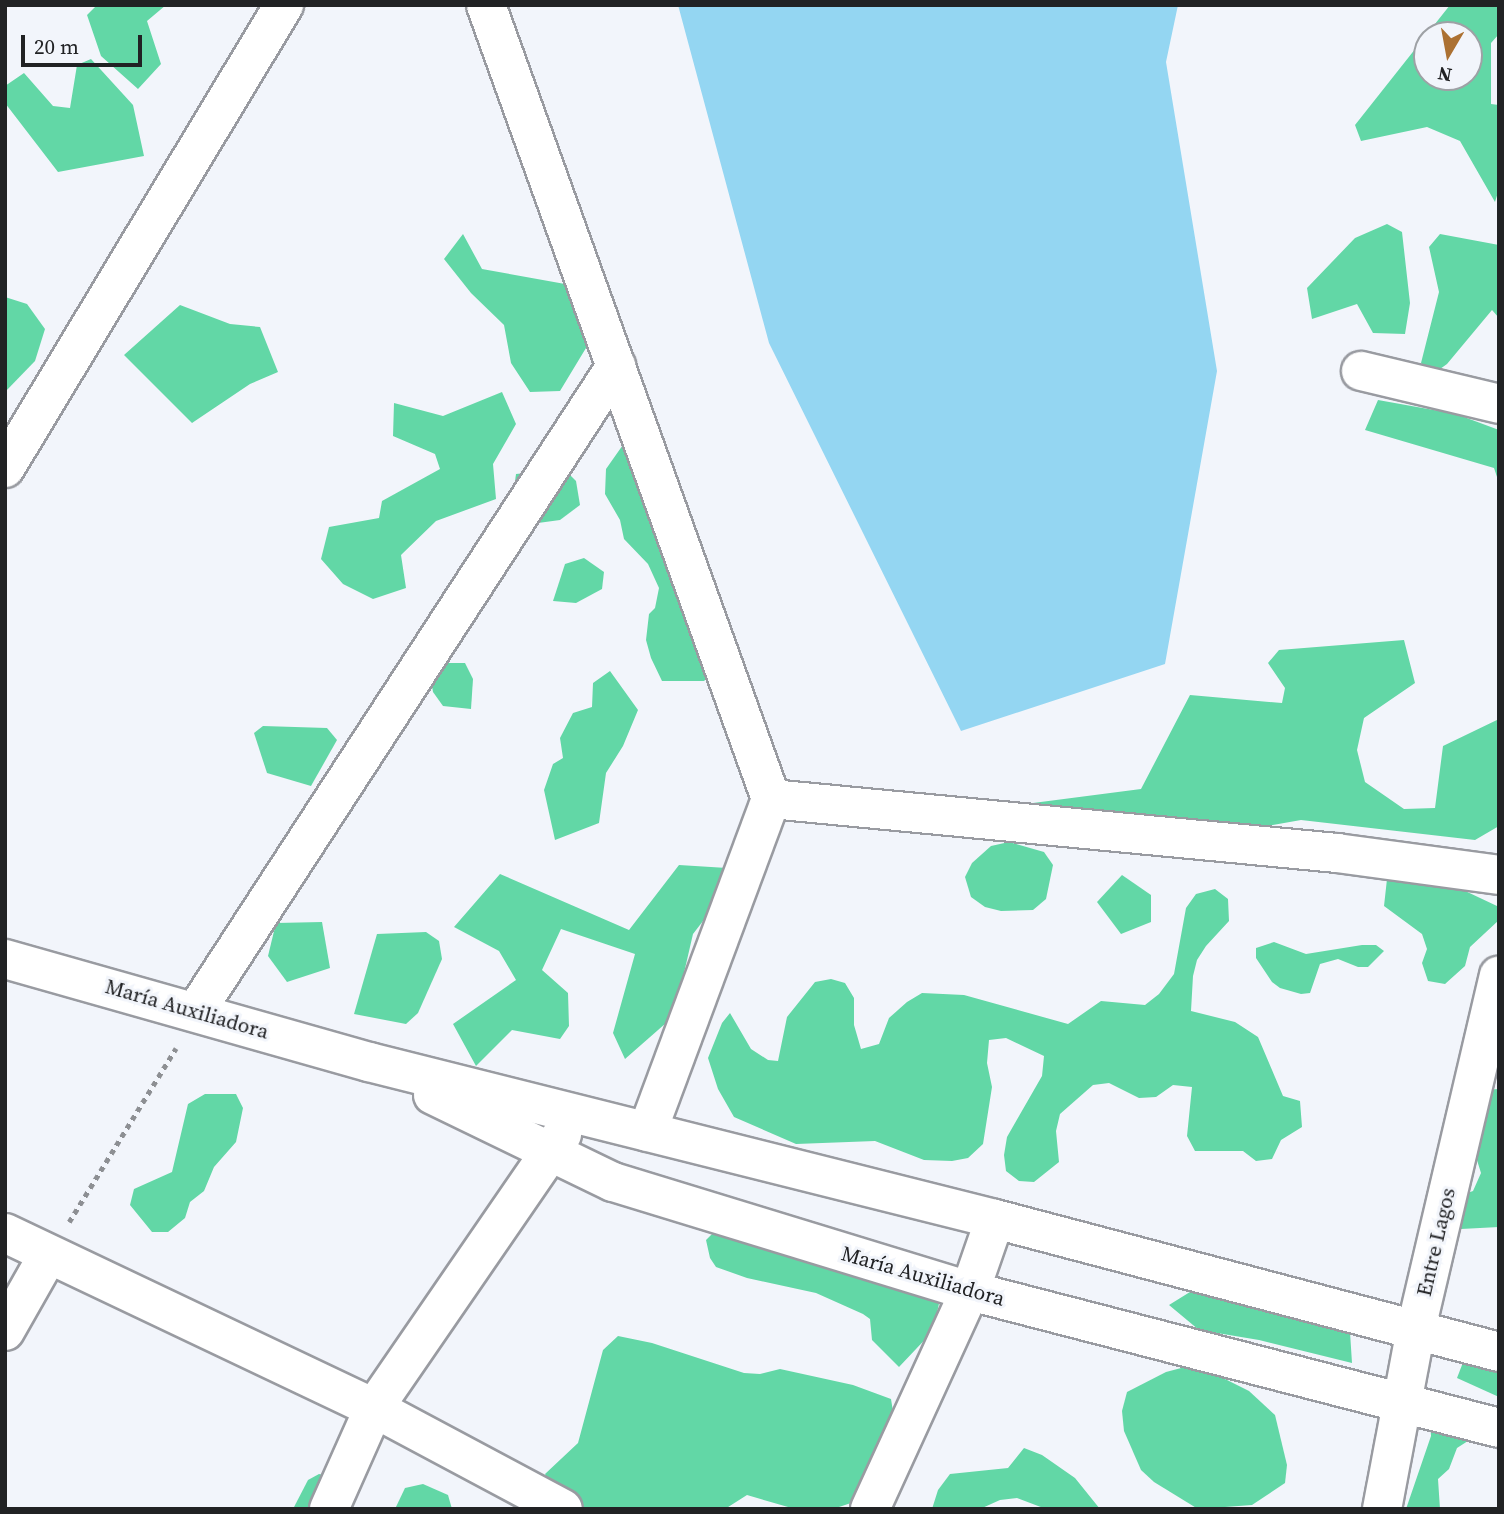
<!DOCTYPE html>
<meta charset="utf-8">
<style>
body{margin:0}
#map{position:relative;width:1504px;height:1514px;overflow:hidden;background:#f2f5fb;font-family:"Source Serif 4",serif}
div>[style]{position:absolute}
.forest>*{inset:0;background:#62d7a6}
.water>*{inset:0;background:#94d6f2}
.path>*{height:4.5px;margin-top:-2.25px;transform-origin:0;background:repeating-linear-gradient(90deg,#8d8f93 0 5px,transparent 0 10px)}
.roads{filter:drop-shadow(2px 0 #999ba1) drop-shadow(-2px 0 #999ba1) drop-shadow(0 2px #999ba1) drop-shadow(0 -2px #999ba1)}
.minor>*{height:38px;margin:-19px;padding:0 19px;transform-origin:19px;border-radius:19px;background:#fff}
span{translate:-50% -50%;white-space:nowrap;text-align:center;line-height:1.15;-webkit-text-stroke:6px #f2f5fb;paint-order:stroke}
.street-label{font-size:21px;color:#212224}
.frame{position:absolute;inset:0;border:7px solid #212224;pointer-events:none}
.north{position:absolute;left:1413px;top:21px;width:70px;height:70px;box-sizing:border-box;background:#f2f5fb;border:2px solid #9ea1a5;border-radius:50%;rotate:190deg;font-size:19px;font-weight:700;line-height:28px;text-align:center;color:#212224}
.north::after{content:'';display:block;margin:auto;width:24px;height:32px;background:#ac7132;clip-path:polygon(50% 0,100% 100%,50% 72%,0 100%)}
.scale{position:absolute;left:21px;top:35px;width:121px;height:32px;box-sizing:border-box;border:4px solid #212224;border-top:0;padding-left:9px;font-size:21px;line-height:24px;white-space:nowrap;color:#212224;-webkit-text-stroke:5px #f2f5fb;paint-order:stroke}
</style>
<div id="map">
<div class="forest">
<div style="clip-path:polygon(97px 5px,166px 5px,147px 21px,161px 64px,138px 89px,101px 56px,87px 15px)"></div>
<div style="clip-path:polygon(evenodd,1450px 5px,1499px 5px,1499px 34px,1491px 43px,1491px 104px,1499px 105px,1499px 189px,1495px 202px,1460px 141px,1427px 127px,1361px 141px,1355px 125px,1450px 5px,1427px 35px,1469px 35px,1469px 77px,1427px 77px,1427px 35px)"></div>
<div style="clip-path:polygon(91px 59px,133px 105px,144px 156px,58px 172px,5px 103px,5px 86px,24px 73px,53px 106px,70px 108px,77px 65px)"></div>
<div style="clip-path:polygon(1387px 224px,1402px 232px,1410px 303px,1405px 334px,1373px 333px,1357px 304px,1312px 319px,1307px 288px,1355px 238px)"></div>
<div style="clip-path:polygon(463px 234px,482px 269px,565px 284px,589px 315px,586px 348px,560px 391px,530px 392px,511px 363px,504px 325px,471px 293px,444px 259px)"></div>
<div style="clip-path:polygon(1440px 234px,1499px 245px,1499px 318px,1492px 310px,1447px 364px,1433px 374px,1421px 363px,1439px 292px,1429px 247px)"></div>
<div style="clip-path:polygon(5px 297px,27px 304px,45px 329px,35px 361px,5px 392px)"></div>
<div style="clip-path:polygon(180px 305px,230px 324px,260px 327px,278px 372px,250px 384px,192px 423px,124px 355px)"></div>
<div style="clip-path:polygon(502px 392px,516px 424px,493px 464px,496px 499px,436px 521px,401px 555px,406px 588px,373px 599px,343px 584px,321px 559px,329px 527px,379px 518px,382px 501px,440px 469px,435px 454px,393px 436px,394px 403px,443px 416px)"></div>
<div style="clip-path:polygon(1378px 400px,1456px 414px,1499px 430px,1499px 483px,1494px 468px,1365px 430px)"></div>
<div style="clip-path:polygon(625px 442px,713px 672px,704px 681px,662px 681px,651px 658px,646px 640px,649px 614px,655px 608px,659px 588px,648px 564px,624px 539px,620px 520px,605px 494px,606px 469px)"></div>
<div style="clip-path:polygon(564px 469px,576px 481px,580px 505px,560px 520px,538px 523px,513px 496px,516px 474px)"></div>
<div style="clip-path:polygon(584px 558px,604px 572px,602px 589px,576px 603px,553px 601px,565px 564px)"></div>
<div style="clip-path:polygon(1404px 640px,1415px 683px,1364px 718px,1357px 750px,1365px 782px,1404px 809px,1435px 808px,1443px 746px,1499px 719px,1499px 826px,1475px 840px,1301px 820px,1148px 847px,1050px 838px,1033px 803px,1141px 789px,1190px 695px,1282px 703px,1285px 688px,1268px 663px,1279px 650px)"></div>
<div style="clip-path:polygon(441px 663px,465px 663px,473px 679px,471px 709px,443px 706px,433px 692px,430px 674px)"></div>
<div style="clip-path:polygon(610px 671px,638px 710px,623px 746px,606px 773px,599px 823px,555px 840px,544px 790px,553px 764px,563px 758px,560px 738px,573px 713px,592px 707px,593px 683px)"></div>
<div style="clip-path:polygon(263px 726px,327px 728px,337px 740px,311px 786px,267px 773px,254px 733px)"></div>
<div style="clip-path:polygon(1009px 842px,1044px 852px,1053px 865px,1046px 899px,1033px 910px,1001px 911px,985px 907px,971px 897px,965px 877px,972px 863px,991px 846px)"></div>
<div style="clip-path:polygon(679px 865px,743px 869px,693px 934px,674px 1016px,625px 1059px,613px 1033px,635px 954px,561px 929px,542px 970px,568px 993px,569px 1026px,560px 1039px,512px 1030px,476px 1066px,453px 1024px,516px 980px,499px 951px,454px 927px,500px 874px,629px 930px)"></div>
<div style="clip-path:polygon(1122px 875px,1151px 895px,1151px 922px,1121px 934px,1097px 902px)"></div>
<div style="clip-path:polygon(1406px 875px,1444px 881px,1497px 906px,1499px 920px,1470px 947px,1465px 966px,1445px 984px,1428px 981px,1422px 963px,1427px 949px,1422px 934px,1384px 906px,1387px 879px)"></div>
<div style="clip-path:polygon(1215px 889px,1228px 899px,1229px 921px,1206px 946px,1197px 960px,1193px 976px,1191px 1011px,1235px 1022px,1258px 1037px,1283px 1096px,1300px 1101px,1302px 1127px,1281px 1140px,1272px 1159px,1256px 1161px,1243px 1151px,1195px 1151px,1187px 1136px,1192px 1087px,1173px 1085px,1156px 1097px,1139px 1098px,1109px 1083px,1093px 1085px,1060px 1114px,1056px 1131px,1059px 1162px,1034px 1182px,1019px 1181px,1006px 1171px,1004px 1155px,1007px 1137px,1042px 1076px,1044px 1056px,1006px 1038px,989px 1040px,987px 1063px,992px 1087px,983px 1144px,968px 1158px,952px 1161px,924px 1160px,875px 1141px,796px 1144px,734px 1117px,718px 1089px,708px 1058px,722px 1023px,730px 1013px,751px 1049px,768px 1060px,778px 1061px,787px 1017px,815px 982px,831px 979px,845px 983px,854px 998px,854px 1025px,861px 1049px,879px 1044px,889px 1018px,907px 1002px,922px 993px,964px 995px,1068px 1024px,1101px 1001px,1145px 1005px,1159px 994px,1174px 974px,1186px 908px,1196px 894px)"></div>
<div style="clip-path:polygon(322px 922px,330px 968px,287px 982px,268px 956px,276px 923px)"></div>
<div style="clip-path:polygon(426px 932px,439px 941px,442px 959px,418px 1013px,406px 1024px,354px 1014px,377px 934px)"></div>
<div style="clip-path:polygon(1274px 942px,1306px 954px,1362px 945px,1376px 945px,1384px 951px,1368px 967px,1358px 967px,1338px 959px,1320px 964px,1310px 993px,1301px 994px,1280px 988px,1272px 982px,1256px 958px,1256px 948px)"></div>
<div style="clip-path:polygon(1499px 1089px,1499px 1227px,1461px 1229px,1454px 1248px,1442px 1202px,1473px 1191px,1481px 1173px,1467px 1128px,1484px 1090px)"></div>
<div style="clip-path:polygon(205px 1094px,236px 1094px,243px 1108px,236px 1142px,214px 1167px,204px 1191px,190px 1202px,185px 1218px,168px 1232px,152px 1232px,130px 1205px,134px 1189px,172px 1172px,188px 1104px)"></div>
<div style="clip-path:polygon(731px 1232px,940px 1299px,933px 1331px,899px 1367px,872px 1340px,870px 1319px,863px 1314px,816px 1293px,747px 1278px,716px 1267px,710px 1258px,706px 1240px,712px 1234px)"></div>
<div style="clip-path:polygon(1198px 1287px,1350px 1332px,1352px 1363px,1259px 1340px,1199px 1330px,1169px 1305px)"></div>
<div style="clip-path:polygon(618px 1336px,652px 1343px,744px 1373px,760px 1374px,780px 1369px,853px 1385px,891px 1399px,895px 1424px,881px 1472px,851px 1503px,836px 1508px,795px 1509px,747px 1495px,725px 1509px,563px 1509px,545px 1474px,578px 1443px,603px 1350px)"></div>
<div style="clip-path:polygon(1499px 1347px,1499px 1397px,1457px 1378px,1467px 1352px)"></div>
<div style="clip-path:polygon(1185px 1367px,1205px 1369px,1249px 1391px,1275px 1415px,1287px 1465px,1285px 1483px,1252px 1505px,1198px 1509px,1154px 1482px,1141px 1470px,1124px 1431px,1122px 1411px,1127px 1392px,1166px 1372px)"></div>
<div style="clip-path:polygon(1430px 1420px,1471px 1439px,1457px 1448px,1449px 1469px,1438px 1479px,1440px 1509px,1406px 1509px,1431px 1436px)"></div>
<div style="clip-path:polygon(1024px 1448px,1042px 1455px,1075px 1478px,1100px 1509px,1046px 1509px,1017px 1498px,1000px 1500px,980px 1509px,932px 1509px,938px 1490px,950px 1474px,1008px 1468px)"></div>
<div style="clip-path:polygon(319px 1474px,339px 1478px,352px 1498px,353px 1509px,293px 1509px,308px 1480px)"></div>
<div style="clip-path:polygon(423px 1484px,448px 1495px,452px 1509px,395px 1509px,405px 1488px)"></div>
</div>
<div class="water">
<div style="clip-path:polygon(678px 5px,1178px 5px,1166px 62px,1217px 371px,1165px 664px,961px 731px,769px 343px)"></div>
</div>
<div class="path">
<div style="left:69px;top:1222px;width:204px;rotate:-58.4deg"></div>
</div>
<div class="roads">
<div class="minor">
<div style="left:486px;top:5px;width:844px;rotate:70.25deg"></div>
<div style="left:771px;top:799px;width:355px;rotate:110.4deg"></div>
<div style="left:1361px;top:371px;width:142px;rotate:13.4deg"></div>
<div style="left:5px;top:468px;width:541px;rotate:-58.93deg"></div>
<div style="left:771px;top:799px;width:569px;rotate:5.45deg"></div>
<div style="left:1337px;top:853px;width:163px;rotate:7.7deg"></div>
<div style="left:5px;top:959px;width:378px;rotate:15.8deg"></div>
<div style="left:369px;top:1062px;width:645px;rotate:14.08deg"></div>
<div style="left:995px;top:1219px;width:521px;rotate:14.78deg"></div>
<div style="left:196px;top:1011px;width:770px;rotate:-56.93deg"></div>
<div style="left:433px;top:1095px;width:200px;rotate:25.8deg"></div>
<div style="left:613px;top:1182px;width:373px;rotate:17deg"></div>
<div style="left:970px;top:1291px;width:546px;rotate:14.52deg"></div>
<div style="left:5px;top:1233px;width:408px;rotate:25.4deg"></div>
<div style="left:374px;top:1408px;width:214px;rotate:28.1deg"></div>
<div style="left:5px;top:1331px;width:87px;rotate:-60.5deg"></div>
<div style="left:329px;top:1509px;width:111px;rotate:-66deg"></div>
<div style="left:374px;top:1408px;width:332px;rotate:-55.5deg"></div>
<div style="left:870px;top:1509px;width:240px;rotate:-65.4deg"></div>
<div style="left:970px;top:1291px;width:76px;rotate:-70.9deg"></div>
<div style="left:1382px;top:1509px;width:183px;rotate:-79.3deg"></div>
<div style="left:1416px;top:1329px;width:363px;rotate:-76.8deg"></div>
</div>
</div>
<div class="street-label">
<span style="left:187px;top:1009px;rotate:16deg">María Auxiliadora</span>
<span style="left:1436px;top:1242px;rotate:-77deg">Entre Lagos</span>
<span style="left:923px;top:1276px;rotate:16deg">María Auxiliadora</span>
</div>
<div class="frame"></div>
<div class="north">N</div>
<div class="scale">20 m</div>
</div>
